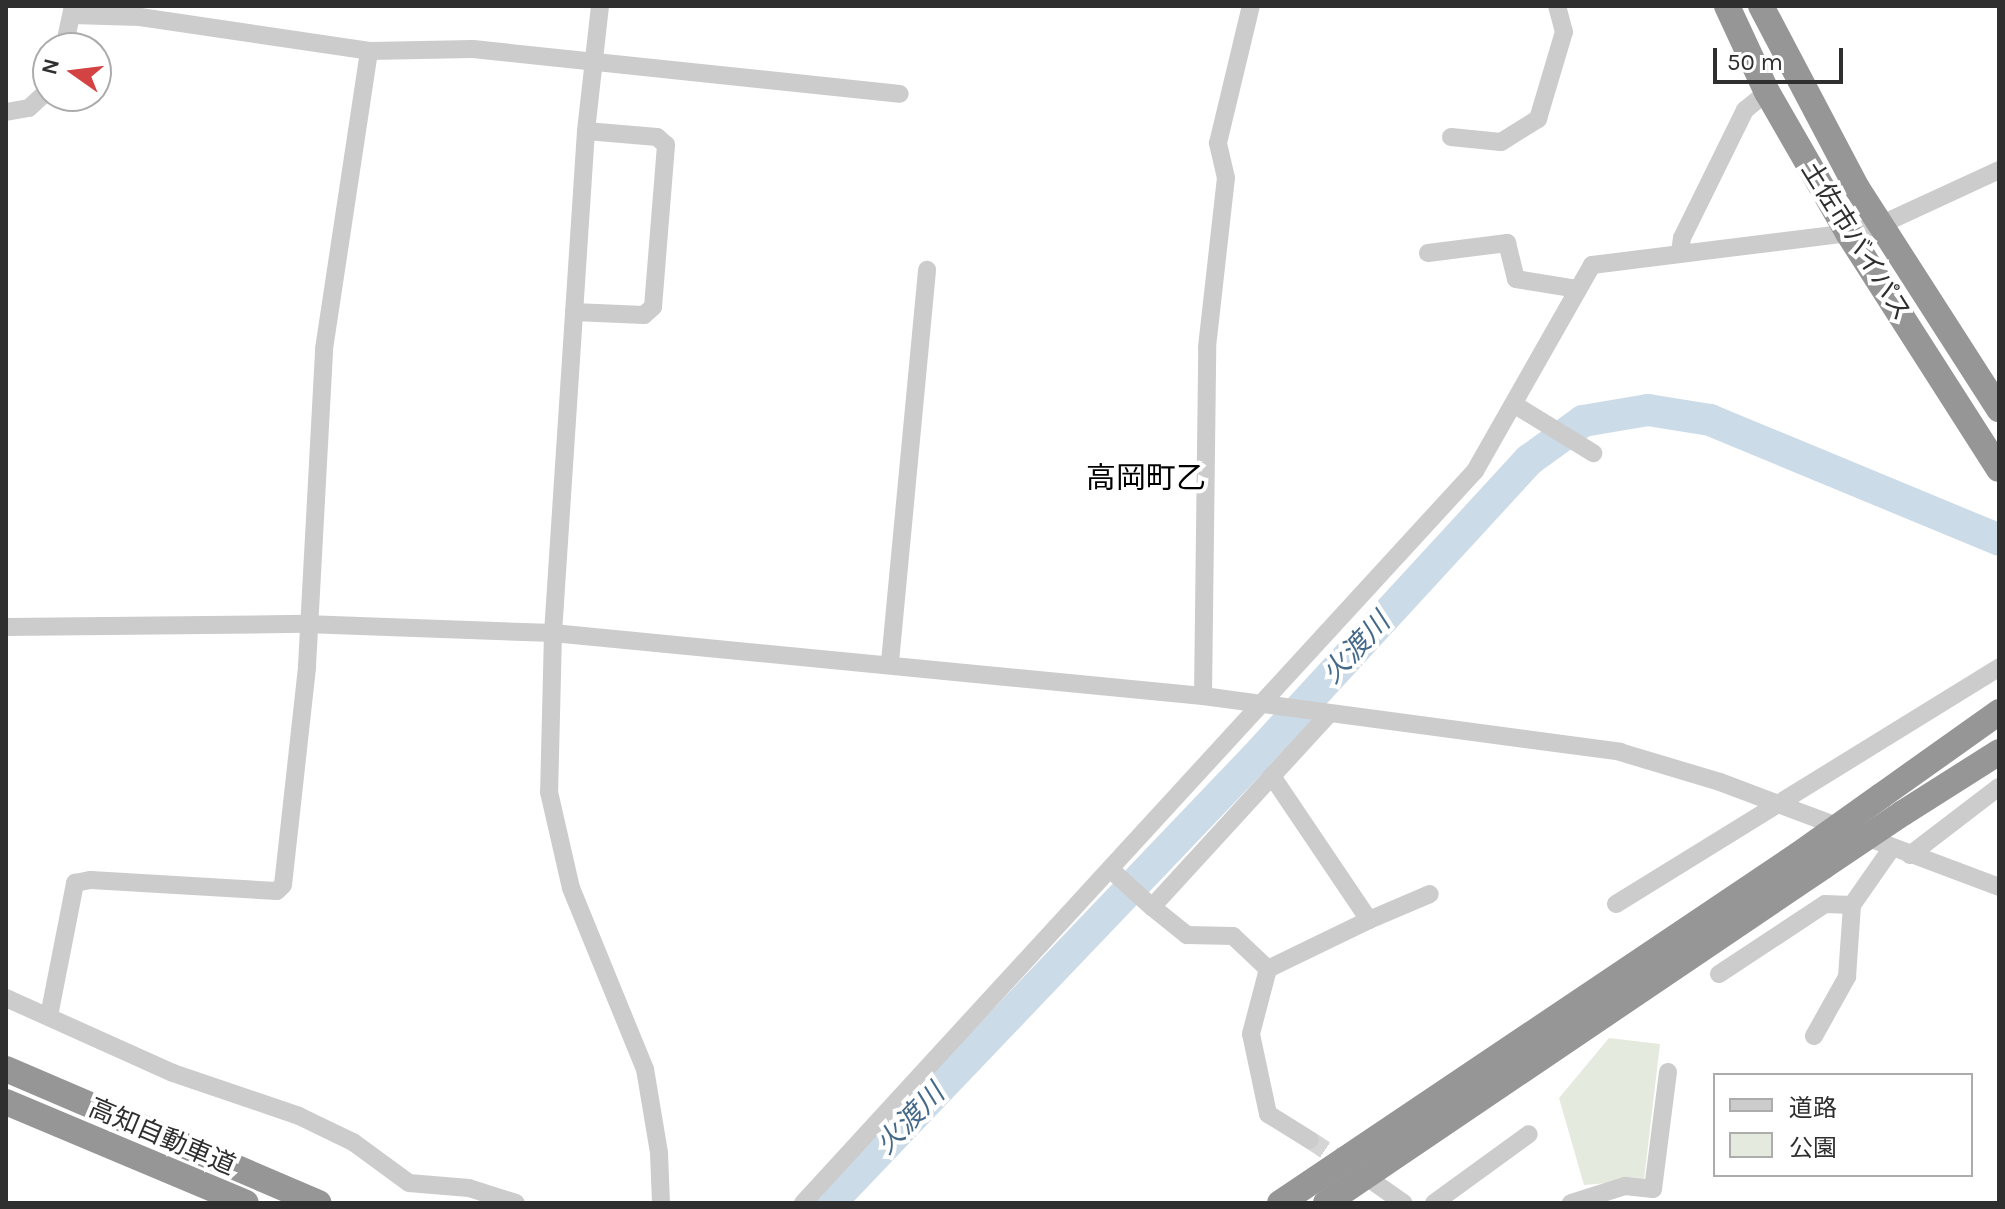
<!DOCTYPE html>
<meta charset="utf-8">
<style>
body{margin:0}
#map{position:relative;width:2005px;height:1209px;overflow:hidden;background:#fff;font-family:Karla,"Noto Sans JP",sans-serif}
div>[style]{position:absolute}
.green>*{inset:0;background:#e4eade}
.river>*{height:32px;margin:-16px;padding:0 16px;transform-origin:16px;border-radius:16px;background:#ccdbe8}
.minor-tunnel>*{height:18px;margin-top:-9px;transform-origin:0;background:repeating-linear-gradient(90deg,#d5d5d5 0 18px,transparent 0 27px)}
.minor>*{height:18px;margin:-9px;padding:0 9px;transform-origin:9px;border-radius:9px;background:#ccc}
.highway>*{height:26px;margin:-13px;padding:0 13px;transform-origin:13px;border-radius:13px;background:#969696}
.highway-bridge>*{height:26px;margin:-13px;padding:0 13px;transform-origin:13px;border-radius:13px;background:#969696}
span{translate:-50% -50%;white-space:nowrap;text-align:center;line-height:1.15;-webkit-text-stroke:8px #fff;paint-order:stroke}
.street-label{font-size:26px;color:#2f2f2f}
.water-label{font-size:28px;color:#456989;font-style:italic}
.quarter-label{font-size:30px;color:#000}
.frame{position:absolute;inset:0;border:8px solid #2f2f2f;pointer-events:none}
.legend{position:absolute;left:1713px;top:1073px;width:260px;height:104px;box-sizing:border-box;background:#fff;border:2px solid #acacac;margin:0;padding:10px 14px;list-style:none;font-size:24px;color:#2f2f2f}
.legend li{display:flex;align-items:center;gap:16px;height:40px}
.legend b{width:40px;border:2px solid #acacac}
.north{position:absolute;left:32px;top:32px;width:80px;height:80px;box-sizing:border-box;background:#fff;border:2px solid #acacac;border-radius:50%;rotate:284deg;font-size:22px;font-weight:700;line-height:32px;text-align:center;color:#2f2f2f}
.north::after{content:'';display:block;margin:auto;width:28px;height:36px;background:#d44343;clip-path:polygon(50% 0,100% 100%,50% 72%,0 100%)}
.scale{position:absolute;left:1713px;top:48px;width:130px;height:36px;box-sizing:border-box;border:4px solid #2f2f2f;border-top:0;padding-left:10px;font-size:24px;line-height:28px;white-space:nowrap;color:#2f2f2f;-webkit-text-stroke:6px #fff;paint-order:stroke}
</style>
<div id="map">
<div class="green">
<div style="clip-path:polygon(1609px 1038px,1660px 1044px,1644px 1180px,1584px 1185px,1559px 1098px)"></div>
</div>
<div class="river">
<div style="left:830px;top:1203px;width:615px;rotate:-46.32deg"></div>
<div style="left:1255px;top:758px;width:405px;rotate:-47.4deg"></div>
<div style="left:1529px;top:460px;width:67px;rotate:-35.8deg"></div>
<div style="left:1583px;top:421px;width:66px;rotate:-9.6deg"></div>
<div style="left:1648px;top:410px;width:63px;rotate:9.2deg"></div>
<div style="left:1710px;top:420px;width:313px;rotate:22.5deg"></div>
</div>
<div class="minor-tunnel">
<div style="left:1310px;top:1140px;width:49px;rotate:33.4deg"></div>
</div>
<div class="minor">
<div style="left:600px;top:6px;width:126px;rotate:96.4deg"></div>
<div style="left:586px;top:131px;width:503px;rotate:93.76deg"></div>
<div style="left:553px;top:633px;width:159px;rotate:91.4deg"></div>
<div style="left:549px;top:792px;width:98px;rotate:77.1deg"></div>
<div style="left:571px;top:888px;width:196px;rotate:67.8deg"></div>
<div style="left:645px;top:1069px;width:85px;rotate:80.5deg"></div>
<div style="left:659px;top:1153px;width:50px;rotate:87.7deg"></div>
<div style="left:72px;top:15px;width:68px;rotate:1.7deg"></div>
<div style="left:140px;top:17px;width:232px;rotate:8.4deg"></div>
<div style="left:369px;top:51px;width:104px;rotate:-1.1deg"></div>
<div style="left:473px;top:49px;width:429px;rotate:6deg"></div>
<div style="left:64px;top:48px;width:43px;rotate:-77.9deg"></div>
<div style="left:6px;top:112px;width:23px;rotate:-10deg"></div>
<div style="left:29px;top:108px;width:26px;rotate:-43deg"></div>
<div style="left:1451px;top:137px;width:50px;rotate:5.7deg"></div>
<div style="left:1501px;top:142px;width:44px;rotate:-31.9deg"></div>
<div style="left:1538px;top:119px;width:91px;rotate:-73.4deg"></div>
<div style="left:1564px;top:32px;width:27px;rotate:-105deg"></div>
<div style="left:1680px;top:252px;width:14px;rotate:-82deg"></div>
<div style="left:1682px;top:238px;width:143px;rotate:-63.8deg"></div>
<div style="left:1745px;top:110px;width:28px;rotate:-39deg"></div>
<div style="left:1428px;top:253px;width:80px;rotate:-7.2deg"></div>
<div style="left:1507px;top:243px;width:37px;rotate:76deg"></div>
<div style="left:1516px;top:279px;width:63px;rotate:9.2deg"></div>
<div style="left:574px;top:312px;width:70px;rotate:2.5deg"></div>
<div style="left:644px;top:315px;width:12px;rotate:-42deg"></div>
<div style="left:653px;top:307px;width:163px;rotate:-85.4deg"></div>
<div style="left:666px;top:145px;width:12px;rotate:-138deg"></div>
<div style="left:657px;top:137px;width:71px;rotate:-175.2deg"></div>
<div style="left:1515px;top:405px;width:92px;rotate:31.6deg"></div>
<div style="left:6px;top:627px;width:299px;rotate:-0.6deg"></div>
<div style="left:305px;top:624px;width:248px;rotate:2.1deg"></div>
<div style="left:553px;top:633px;width:653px;rotate:5.54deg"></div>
<div style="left:1203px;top:696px;width:421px;rotate:7.6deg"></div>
<div style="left:1620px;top:752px;width:104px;rotate:16.7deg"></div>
<div style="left:1720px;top:782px;width:298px;rotate:20.6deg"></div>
<div style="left:890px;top:662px;width:394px;rotate:-84.6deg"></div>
<div style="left:1203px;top:696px;width:349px;rotate:-89.3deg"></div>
<div style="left:1207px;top:347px;width:170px;rotate:-83.6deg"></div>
<div style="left:1226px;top:178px;width:36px;rotate:-103deg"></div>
<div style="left:1218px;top:143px;width:141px;rotate:-76.5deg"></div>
<div style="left:1910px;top:855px;width:112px;rotate:-37.4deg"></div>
<div style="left:1110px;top:869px;width:57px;rotate:42.1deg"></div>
<div style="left:1152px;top:907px;width:262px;rotate:-47.5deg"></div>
<div style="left:1616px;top:904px;width:450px;rotate:-31.7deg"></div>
<div style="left:1152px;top:907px;width:45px;rotate:38.7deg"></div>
<div style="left:1187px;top:935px;width:46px;rotate:1.2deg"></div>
<div style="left:1233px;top:936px;width:48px;rotate:43.3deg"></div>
<div style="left:1268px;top:969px;width:112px;rotate:-25.9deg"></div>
<div style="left:1369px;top:920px;width:174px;rotate:-124deg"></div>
<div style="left:1369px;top:920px;width:66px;rotate:-23.1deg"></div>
<div style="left:1268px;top:969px;width:67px;rotate:104.7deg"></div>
<div style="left:1251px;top:1034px;width:82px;rotate:78deg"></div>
<div style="left:1268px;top:1114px;width:49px;rotate:31.8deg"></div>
<div style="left:1719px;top:974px;width:127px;rotate:-33.4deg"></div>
<div style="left:1825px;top:904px;width:27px;rotate:2deg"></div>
<div style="left:1852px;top:905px;width:68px;rotate:-55.1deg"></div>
<div style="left:6px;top:998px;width:183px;rotate:24.2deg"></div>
<div style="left:173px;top:1073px;width:133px;rotate:18.8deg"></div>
<div style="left:299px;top:1116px;width:60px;rotate:25.7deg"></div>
<div style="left:353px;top:1142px;width:69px;rotate:36.2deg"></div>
<div style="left:409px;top:1183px;width:60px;rotate:4.8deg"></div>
<div style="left:469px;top:1188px;width:49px;rotate:17.7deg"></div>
<div style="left:49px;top:1016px;width:136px;rotate:-78.9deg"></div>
<div style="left:75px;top:883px;width:16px;rotate:-11deg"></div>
<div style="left:91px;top:880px;width:186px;rotate:3.4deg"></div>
<div style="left:277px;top:891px;width:8px;rotate:-45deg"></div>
<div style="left:283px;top:885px;width:220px;rotate:-83.7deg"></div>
<div style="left:307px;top:666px;width:317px;rotate:-86.9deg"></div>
<div style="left:324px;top:349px;width:301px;rotate:-81.4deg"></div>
<div style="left:1814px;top:1036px;width:68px;rotate:-60.8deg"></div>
<div style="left:1847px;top:977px;width:72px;rotate:-86deg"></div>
<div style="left:1375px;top:1183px;width:35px;rotate:35deg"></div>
<div style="left:803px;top:1203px;width:994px;rotate:-47.45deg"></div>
<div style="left:1475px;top:471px;width:237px;rotate:-60.4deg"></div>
<div style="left:1592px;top:265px;width:258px;rotate:-7.1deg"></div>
<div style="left:1848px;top:233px;width:33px;rotate:-14deg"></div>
<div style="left:1880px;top:225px;width:131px;rotate:-24.8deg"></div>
<div style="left:1434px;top:1203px;width:117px;rotate:-36deg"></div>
<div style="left:1571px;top:1203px;width:57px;rotate:-17.5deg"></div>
<div style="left:1625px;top:1186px;width:28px;rotate:6deg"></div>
<div style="left:1653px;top:1189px;width:118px;rotate:-82.7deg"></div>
</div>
<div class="highway">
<div style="left:1727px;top:6px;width:95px;rotate:65.1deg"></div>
<div style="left:1767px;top:92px;width:163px;rotate:60.1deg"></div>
<div style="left:1848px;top:233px;width:280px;rotate:57.4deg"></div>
<div style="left:1761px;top:6px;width:206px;rotate:62.2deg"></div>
<div style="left:1857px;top:188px;width:263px;rotate:57.3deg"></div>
<div style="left:1881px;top:796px;width:145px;rotate:-35.4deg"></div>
<div style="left:1903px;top:813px;width:114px;rotate:-32.4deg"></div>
<div style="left:6px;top:1069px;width:340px;rotate:23.2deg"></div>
<div style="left:6px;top:1102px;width:260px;rotate:22.8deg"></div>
<div style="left:1280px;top:1203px;width:624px;rotate:-33.89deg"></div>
<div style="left:1326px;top:1203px;width:601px;rotate:-34.09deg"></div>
</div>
<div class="highway-bridge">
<div style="left:1798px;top:855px;width:102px;rotate:-35.4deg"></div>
<div style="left:1824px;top:866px;width:95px;rotate:-33.9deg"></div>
</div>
<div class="street-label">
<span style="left:1856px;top:241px;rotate:58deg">土佐市バイパス</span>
<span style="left:162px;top:1137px;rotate:23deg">高知自動車道</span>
</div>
<div class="water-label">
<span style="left:1356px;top:648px;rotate:-47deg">火渡川</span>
<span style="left:910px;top:1119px;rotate:-46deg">火渡川</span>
</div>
<div class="quarter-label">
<span style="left:1146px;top:478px">高岡町乙</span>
</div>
<div class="frame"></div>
<ul class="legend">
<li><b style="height:10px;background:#ccc"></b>道路</li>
<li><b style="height:22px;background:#e4eade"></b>公園</li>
</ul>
<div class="north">N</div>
<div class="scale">50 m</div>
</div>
